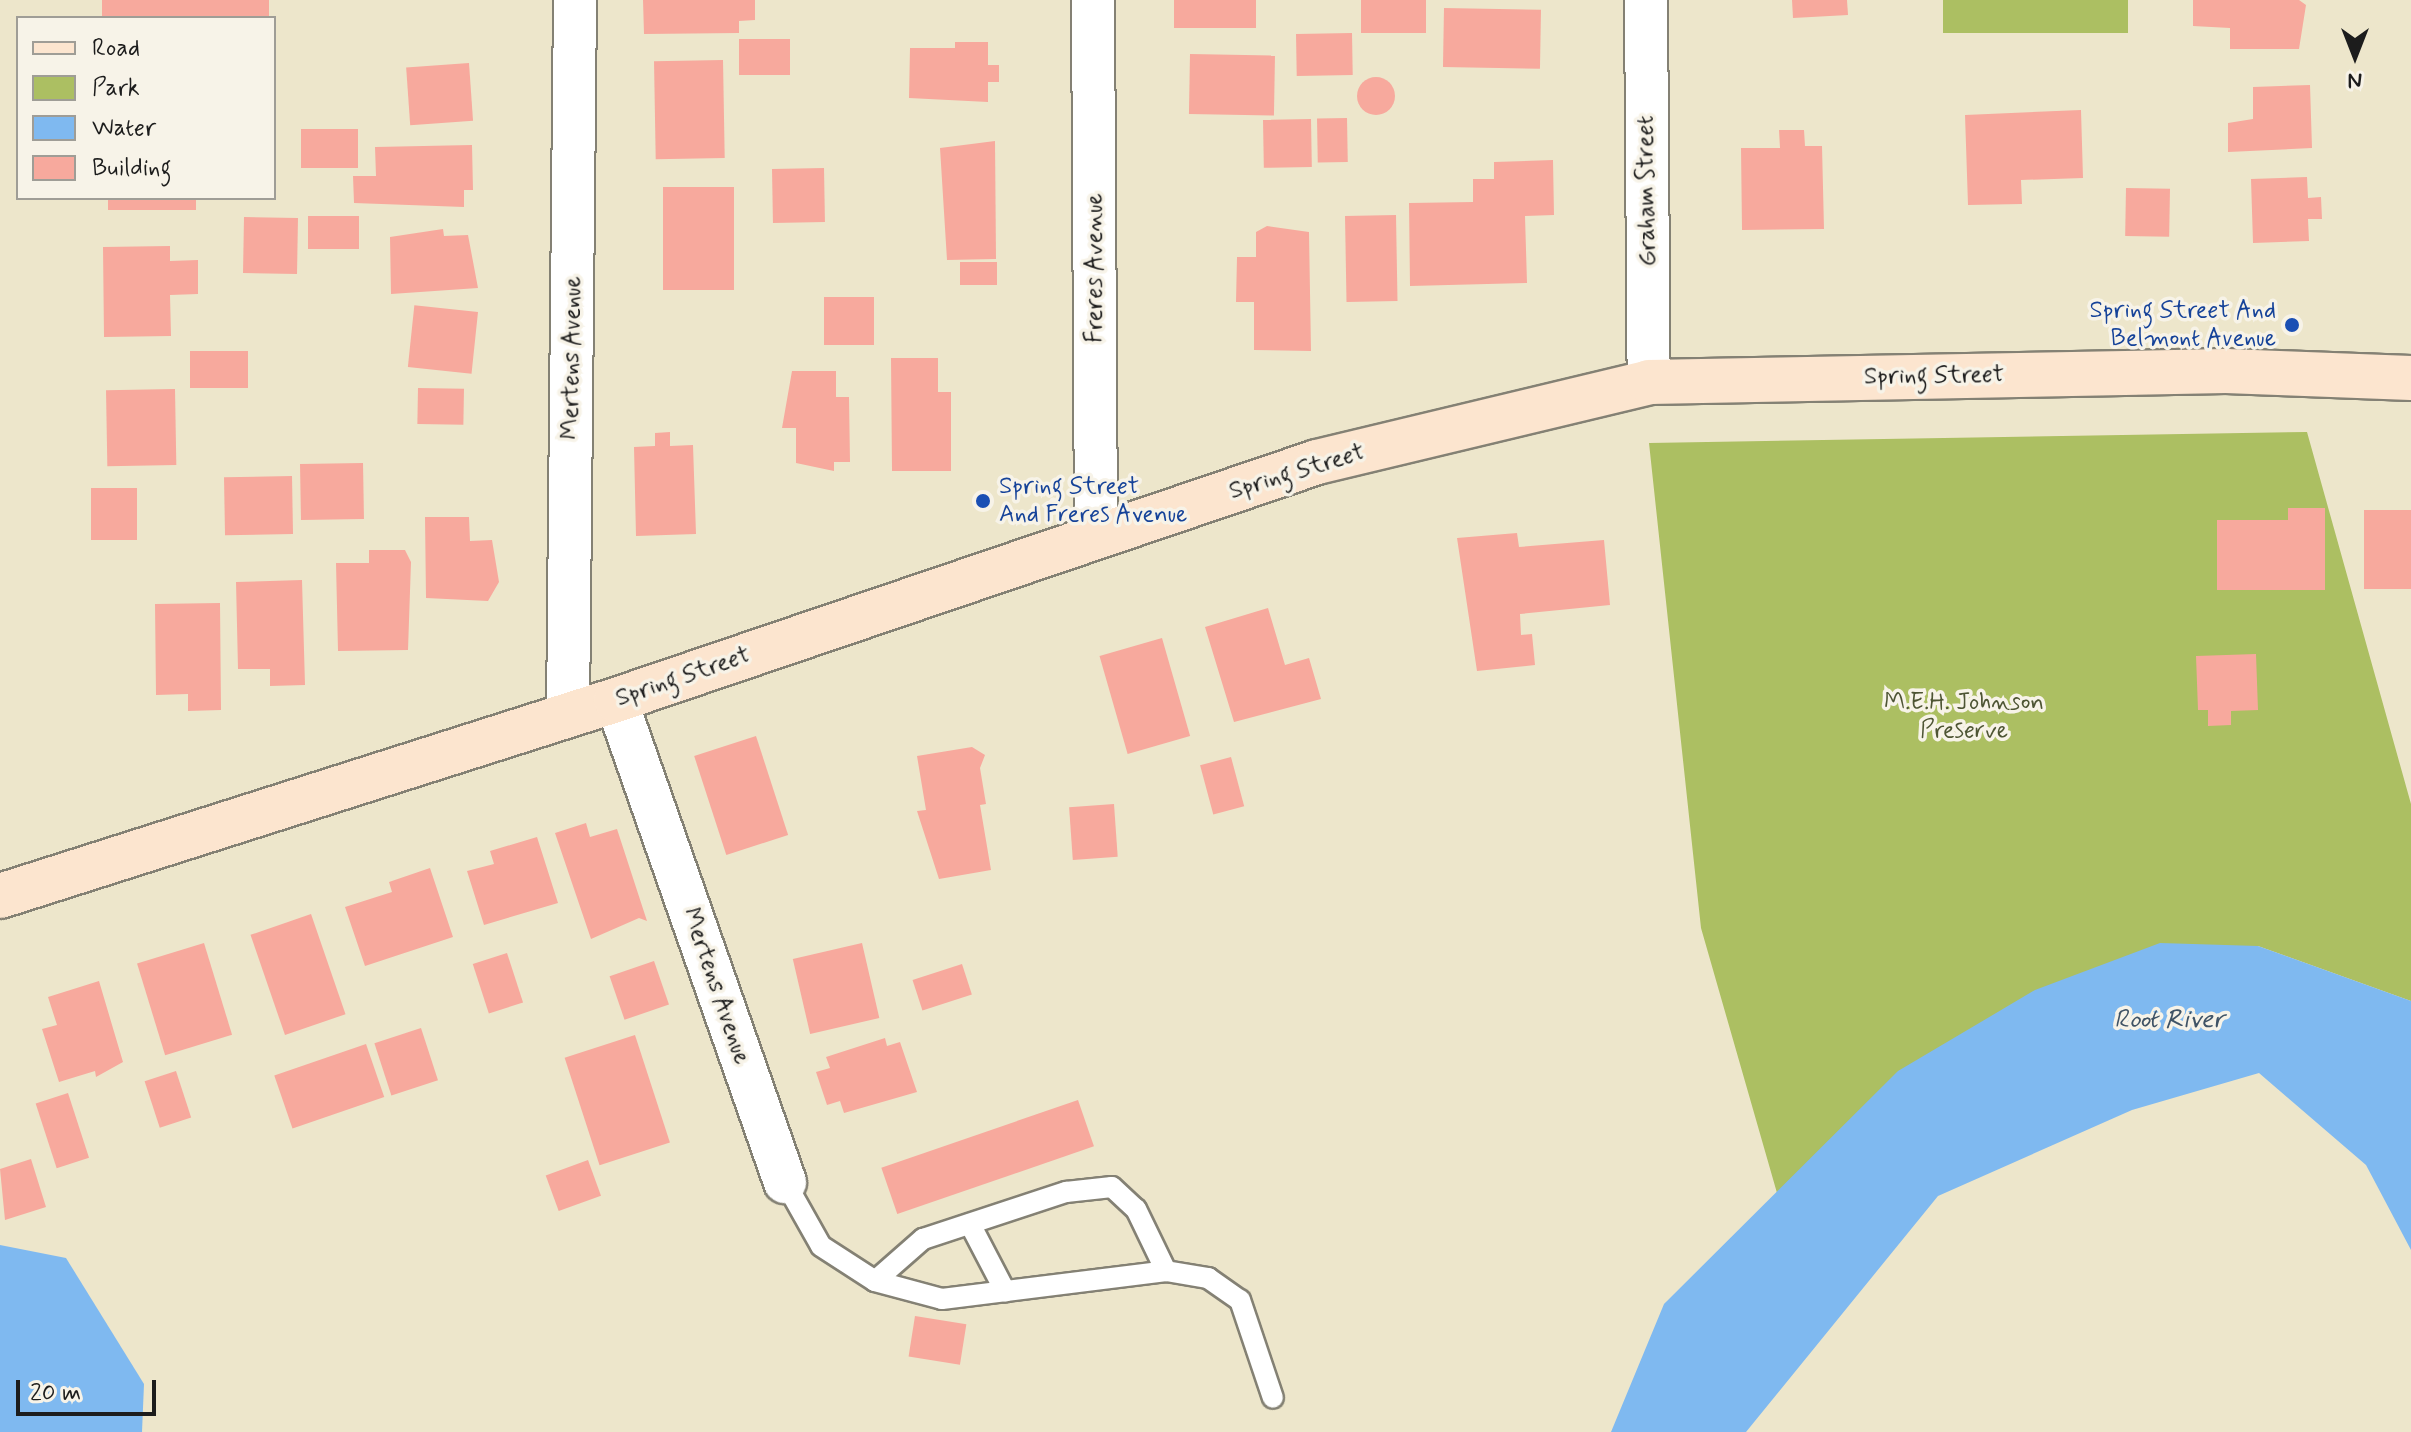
<!DOCTYPE html>
<style>
body{margin:0}
#map{position:relative;width:2411px;height:1432px;overflow:hidden;background:#ede6cb;font-family:Mynerve,sans-serif}
div>[style]{position:absolute}
.green>*{inset:0;background:#acbf62;transform-origin:0 0}
.water>*{inset:0;background:#7fb9f0}
.building>*{inset:0;background:#f7a99d;transform-origin:0 0}
.round{border-radius:50%}
.roads{filter:drop-shadow(2px 0 #848174) drop-shadow(-2px 0 #848174) drop-shadow(0 2px #848174) drop-shadow(0 -2px #848174)}
.lane>*{height:20px;margin:-10px;padding:0 10px;transform-origin:10px;border-radius:10px;background:#fff}
.street>*{height:42px;margin:-21px;padding:0 21px;transform-origin:21px;border-radius:21px;background:#fff}
.secondary>*{height:44px;margin:-22px;padding:0 22px;transform-origin:22px;border-radius:22px;background:#fce5cf}
.dots>*{width:22px;height:22px;translate:-50% -50%;box-sizing:border-box;border:4px solid #f7f3e8;border-radius:50%}
span{translate:-50% -50%;white-space:nowrap;text-align:center;line-height:1.15;-webkit-text-stroke:7px #f7f3e8;paint-order:stroke}
.street-label{font-size:24px;color:#1c1c1c}
.transit-label{font-size:24px;color:#164399}
.right{translate:-100% -50%;text-align:right}
.left{translate:0 -50%;text-align:left}
.park-label{font-size:24px;color:#4e5534}
.water-label{font-size:26px;color:#3f5366;font-style:italic}
.legend{position:absolute;left:16px;top:16px;width:260px;height:184px;box-sizing:border-box;background:#f7f3e8;border:2px solid #9f9d96;margin:0;padding:10px 14px;list-style:none;font-size:24px;color:#1c1c1c}
.legend li{display:flex;align-items:center;gap:16px;height:40px}
.legend b{width:40px;border:2px solid #9f9d96}
.north{position:absolute;left:2315px;top:16px;width:80px;height:80px;-webkit-text-stroke:6px #f7f3e8;paint-order:stroke;rotate:180deg;font-size:22px;font-weight:700;line-height:32px;text-align:center;color:#1c1c1c}
.north::after{content:'';display:block;margin:auto;width:28px;height:36px;background:#1c1c1c;clip-path:polygon(50% 0,100% 100%,50% 72%,0 100%)}
.scale{position:absolute;left:16px;top:1380px;width:140px;height:36px;box-sizing:border-box;border:4px solid #1c1c1c;border-top:0;padding-left:10px;font-size:24px;line-height:28px;white-space:nowrap;color:#1c1c1c;-webkit-text-stroke:6px #f7f3e8;paint-order:stroke}
</style>
<div id="map">
<div class="green">
<div style="left:1943px;top:0;width:185px;height:33px"></div>
<div style="clip-path:polygon(2307px 432px,2411px 804px,2411px 1001px,2258px 946px,1899px 1071px,1777px 1193px,1701px 928px,1649px 443px)"></div>
</div>
<div class="water">
<div style="clip-path:polygon(2160px 943px,2258px 946px,2411px 1001px,2411px 1250px,2366px 1165px,2259px 1073px,2132px 1110px,1938px 1196px,1746px 1432px,1611px 1432px,1664px 1304px,1898px 1071px,2035px 990px)"></div>
<div style="clip-path:polygon(0 1245px,66px 1258px,144px 1384px,142px 1432px,0 1432px)"></div>
</div>
<div class="building">
<div style="left:102px;top:0;width:167px;height:18px"></div>
<div style="clip-path:polygon(643px 0,755px 0,755px 20px,739px 21px,739px 33px,644px 34px)"></div>
<div style="left:1174px;top:0;width:82px;height:28px"></div>
<div style="left:1361px;top:0;width:65px;height:33px"></div>
<div style="clip-path:polygon(1792px 0,1847px 0,1848px 15px,1793px 18px)"></div>
<div style="clip-path:polygon(2193px 0,2299px 0,2306px 5px,2299px 49px,2230px 49px,2230px 28px,2193px 26px)"></div>
<div style="left:1444px;top:8px;width:97px;height:59px;rotate:1deg"></div>
<div style="left:1352px;top:33px;width:42px;height:56px;rotate:89deg"></div>
<div style="left:790px;top:39px;width:36px;height:51px;rotate:90deg"></div>
<div style="clip-path:polygon(955px 42px,988px 42px,988px 65px,999px 65px,999px 82px,988px 82px,988px 102px,909px 98px,910px 48px,955px 48px)"></div>
<div style="left:1190px;top:54px;width:85px;height:60px;rotate:1deg"></div>
<div style="left:723px;top:60px;width:98px;height:69px;rotate:89deg"></div>
<div style="left:469px;top:63px;width:58px;height:63px;rotate:86deg"></div>
<div class="round" style="left:1357px;top:77px;width:38px;height:38px"></div>
<div style="clip-path:polygon(2310px 85px,2312px 148px,2228px 152px,2228px 123px,2253px 119px,2253px 87px)"></div>
<div style="clip-path:polygon(2081px 110px,2083px 178px,2021px 180px,2022px 204px,1968px 205px,1965px 115px)"></div>
<div style="left:1347px;top:118px;width:44px;height:30px;rotate:89deg"></div>
<div style="left:1311px;top:119px;width:48px;height:48px;rotate:89deg"></div>
<div style="left:358px;top:129px;width:39px;height:57px;rotate:90deg"></div>
<div style="clip-path:polygon(1779px 130px,1804px 130px,1805px 146px,1822px 146px,1824px 229px,1742px 230px,1741px 148px,1780px 148px)"></div>
<div style="clip-path:polygon(995px 141px,996px 259px,947px 260px,940px 148px)"></div>
<div style="clip-path:polygon(472px 145px,473px 190px,464px 190px,464px 207px,354px 203px,353px 176px,376px 176px,375px 147px)"></div>
<div style="clip-path:polygon(1553px 160px,1554px 215px,1525px 216px,1527px 283px,1410px 286px,1409px 203px,1473px 202px,1473px 179px,1494px 179px,1494px 162px)"></div>
<div style="left:824px;top:168px;width:54px;height:52px;rotate:89deg"></div>
<div style="clip-path:polygon(2307px 177px,2308px 198px,2321px 197px,2322px 219px,2308px 219px,2309px 241px,2253px 243px,2251px 179px)"></div>
<div style="left:663px;top:187px;width:71px;height:103px"></div>
<div style="left:2126px;top:188px;width:44px;height:48px;rotate:1deg"></div>
<div style="left:108px;top:198px;width:88px;height:12px"></div>
<div style="left:1396px;top:215px;width:86px;height:51px;rotate:89deg"></div>
<div style="left:359px;top:216px;width:33px;height:51px;rotate:90deg"></div>
<div style="left:244px;top:217px;width:54px;height:56px;rotate:1deg"></div>
<div style="clip-path:polygon(1267px 226px,1309px 232px,1311px 351px,1254px 350px,1254px 302px,1236px 302px,1237px 257px,1256px 257px,1256px 232px)"></div>
<div style="clip-path:polygon(443px 229px,444px 236px,468px 235px,478px 288px,391px 294px,390px 237px)"></div>
<div style="clip-path:polygon(170px 246px,170px 261px,198px 260px,198px 294px,170px 295px,171px 336px,104px 337px,103px 247px)"></div>
<div style="left:960px;top:262px;width:37px;height:23px"></div>
<div style="left:874px;top:297px;width:48px;height:50px;rotate:90deg"></div>
<div style="left:478px;top:312px;width:62px;height:64px;rotate:96deg"></div>
<div style="left:190px;top:351px;width:58px;height:37px"></div>
<div style="clip-path:polygon(891px 358px,938px 358px,938px 392px,951px 392px,951px 471px,892px 471px)"></div>
<div style="clip-path:polygon(792px 371px,836px 371px,836px 397px,849px 397px,850px 462px,834px 462px,834px 471px,796px 463px,796px 428px,782px 428px)"></div>
<div style="left:418px;top:388px;width:46px;height:36px;rotate:1deg"></div>
<div style="left:175px;top:389px;width:76px;height:69px;rotate:89deg"></div>
<div style="clip-path:polygon(670px 432px,670px 446px,693px 445px,696px 534px,636px 536px,634px 447px,655px 446px,655px 433px)"></div>
<div style="left:363px;top:463px;width:56px;height:63px;rotate:89deg"></div>
<div style="left:292px;top:476px;width:58px;height:68px;rotate:89deg"></div>
<div style="left:91px;top:488px;width:46px;height:52px"></div>
<div style="clip-path:polygon(2288px 508px,2325px 508px,2325px 590px,2217px 590px,2217px 520px,2288px 520px)"></div>
<div style="left:2364px;top:510px;width:47px;height:79px"></div>
<div style="clip-path:polygon(425px 517px,469px 517px,470px 541px,492px 540px,499px 582px,488px 601px,426px 598px)"></div>
<div style="clip-path:polygon(1517px 533px,1519px 547px,1604px 540px,1610px 605px,1520px 614px,1521px 635px,1532px 634px,1535px 665px,1477px 671px,1457px 538px)"></div>
<div style="clip-path:polygon(369px 550px,405px 550px,411px 562px,408px 650px,338px 651px,336px 563px,369px 563px)"></div>
<div style="clip-path:polygon(302px 580px,305px 685px,270px 686px,270px 669px,238px 669px,236px 582px)"></div>
<div style="clip-path:polygon(220px 603px,221px 710px,188px 711px,188px 694px,156px 695px,155px 604px)"></div>
<div style="clip-path:polygon(1268px 608px,1285px 665px,1309px 658px,1321px 699px,1234px 722px,1205px 627px)"></div>
<div style="left:1162px;top:638px;width:102px;height:65px;rotate:74deg"></div>
<div style="clip-path:polygon(2256px 654px,2258px 710px,2231px 711px,2231px 725px,2208px 726px,2208px 710px,2198px 710px,2196px 656px)"></div>
<div style="left:756px;top:736px;width:104px;height:65px;rotate:72deg"></div>
<div style="clip-path:polygon(972px 747px,985px 755px,980px 768px,986px 804px,980px 805px,991px 870px,939px 879px,917px 811px,926px 810px,917px 756px)"></div>
<div style="left:1231px;top:757px;width:51px;height:32px;rotate:75deg"></div>
<div style="left:1114px;top:804px;width:53px;height:45px;rotate:86deg"></div>
<div style="clip-path:polygon(586px 823px,590px 837px,617px 829px,647px 921px,639px 918px,591px 939px,555px 833px)"></div>
<div style="clip-path:polygon(537px 837px,558px 903px,484px 925px,467px 871px,494px 864px,490px 851px)"></div>
<div style="clip-path:polygon(430px 868px,453px 937px,365px 966px,345px 907px,392px 892px,389px 882px)"></div>
<div style="left:311px;top:914px;width:106px;height:64px;rotate:71deg"></div>
<div style="left:204px;top:943px;width:96px;height:70px;rotate:73deg"></div>
<div style="left:862px;top:943px;width:77px;height:71px;rotate:77deg"></div>
<div style="left:507px;top:953px;width:52px;height:36px;rotate:72deg"></div>
<div style="left:654px;top:961px;width:46px;height:47px;rotate:71deg"></div>
<div style="left:962px;top:964px;width:32px;height:52px;rotate:72deg"></div>
<div style="clip-path:polygon(99px 981px,123px 1062px,96px 1077px,95px 1071px,59px 1082px,42px 1029px,57px 1025px,48px 997px)"></div>
<div style="left:421px;top:1028px;width:55px;height:49px;rotate:72deg"></div>
<div style="left:635px;top:1035px;width:113px;height:74px;rotate:72deg"></div>
<div style="clip-path:polygon(885px 1038px,887px 1046px,900px 1042px,917px 1092px,844px 1113px,840px 1101px,827px 1105px,816px 1072px,830px 1068px,826px 1057px)"></div>
<div style="left:366px;top:1044px;width:56px;height:97px;rotate:71deg"></div>
<div style="left:176px;top:1071px;width:49px;height:33px;rotate:72deg"></div>
<div style="left:68px;top:1093px;width:68px;height:34px;rotate:72deg"></div>
<div style="left:1078px;top:1100px;width:49px;height:208px;rotate:71deg"></div>
<div style="clip-path:polygon(31px 1159px,46px 1207px,5px 1220px,0 1169px)"></div>
<div style="left:588px;top:1160px;width:38px;height:45px;rotate:70deg"></div>
<div style="left:915px;top:1316px;width:52px;height:41px;rotate:9deg"></div>
</div>
<div class="roads">
<div class="lane">
<div style="left:785px;top:1182px;width:73px;rotate:60.6deg"></div>
<div style="left:821px;top:1246px;width:64px;rotate:32.9deg"></div>
<div style="left:875px;top:1281px;width:69px;rotate:15deg"></div>
<div style="left:942px;top:1299px;width:226px;rotate:-7.1deg"></div>
<div style="left:1166px;top:1271px;width:43px;rotate:9.5deg"></div>
<div style="left:1208px;top:1278px;width:39px;rotate:35deg"></div>
<div style="left:1240px;top:1300px;width:103px;rotate:71.4deg"></div>
<div style="left:970px;top:1224px;width:76px;rotate:62.4deg"></div>
<div style="left:875px;top:1281px;width:64px;rotate:-41.2deg"></div>
<div style="left:923px;top:1239px;width:151px;rotate:-18.2deg"></div>
<div style="left:1066px;top:1192px;width:46px;rotate:-6.2deg"></div>
<div style="left:1112px;top:1187px;width:33px;rotate:43deg"></div>
<div style="left:1136px;top:1209px;width:69px;rotate:64.2deg"></div>
</div>
<div class="street">
<div style="left:1093px;top:0;width:536px;rotate:89.68deg"></div>
<div style="left:1646px;top:0;width:382px;rotate:89.6deg"></div>
<div style="left:616px;top:700px;width:511px;rotate:70.68deg"></div>
<div style="left:568px;top:715px;width:715px;rotate:-89.44deg"></div>
</div>
<div class="secondary">
<div style="left:0;top:896px;width:646px;rotate:-17.65deg"></div>
<div style="left:616px;top:700px;width:740px;rotate:-18.75deg"></div>
<div style="left:1317px;top:462px;width:342px;rotate:-13.5deg"></div>
<div style="left:1649px;top:382px;width:577px;rotate:-1.09deg"></div>
<div style="left:2226px;top:371px;width:185px;rotate:2.2deg"></div>
</div>
</div>
<div class="dots">
<div style="left:2292px;top:325px;background:#1a4fb4"></div>
<div style="left:983px;top:501px;background:#1a4fb4"></div>
</div>
<div class="street-label">
<span style="left:1647px;top:191px;rotate:-91deg">Graham Street</span>
<span style="left:1095px;top:268px;rotate:-90deg">Freres Avenue</span>
<span style="left:572px;top:358px;rotate:-89deg">Mertens Avenue</span>
<span style="left:1934px;top:376px;rotate:-1deg">Spring Street</span>
<span style="left:1297px;top:472px;rotate:-17deg">Spring Street</span>
<span style="left:683px;top:677px;rotate:-19deg">Spring Street</span>
<span style="left:716px;top:986px;rotate:71deg">Mertens Avenue</span>
</div>
<div class="transit-label">
<span class="right" style="left:2276px;top:325px">Spring Street And<br>Belmont Avenue</span>
<span class="left" style="left:999px;top:501px">Spring Street<br>And Freres Avenue</span>
</div>
<div class="park-label">
<span style="left:1964px;top:717px">M.E.H. Johnson<br>Preserve</span>
</div>
<div class="water-label">
<span style="left:2169px;top:1021px">Root River</span>
</div>
<ul class="legend">
<li><b style="height:10px;background:#fce5cf"></b>Road</li>
<li><b style="height:22px;background:#acbf62"></b>Park</li>
<li><b style="height:22px;background:#7fb9f0"></b>Water</li>
<li><b style="height:22px;background:#f7a99d"></b>Building</li>
</ul>
<div class="north">N</div>
<div class="scale">20 m</div>
</div>
